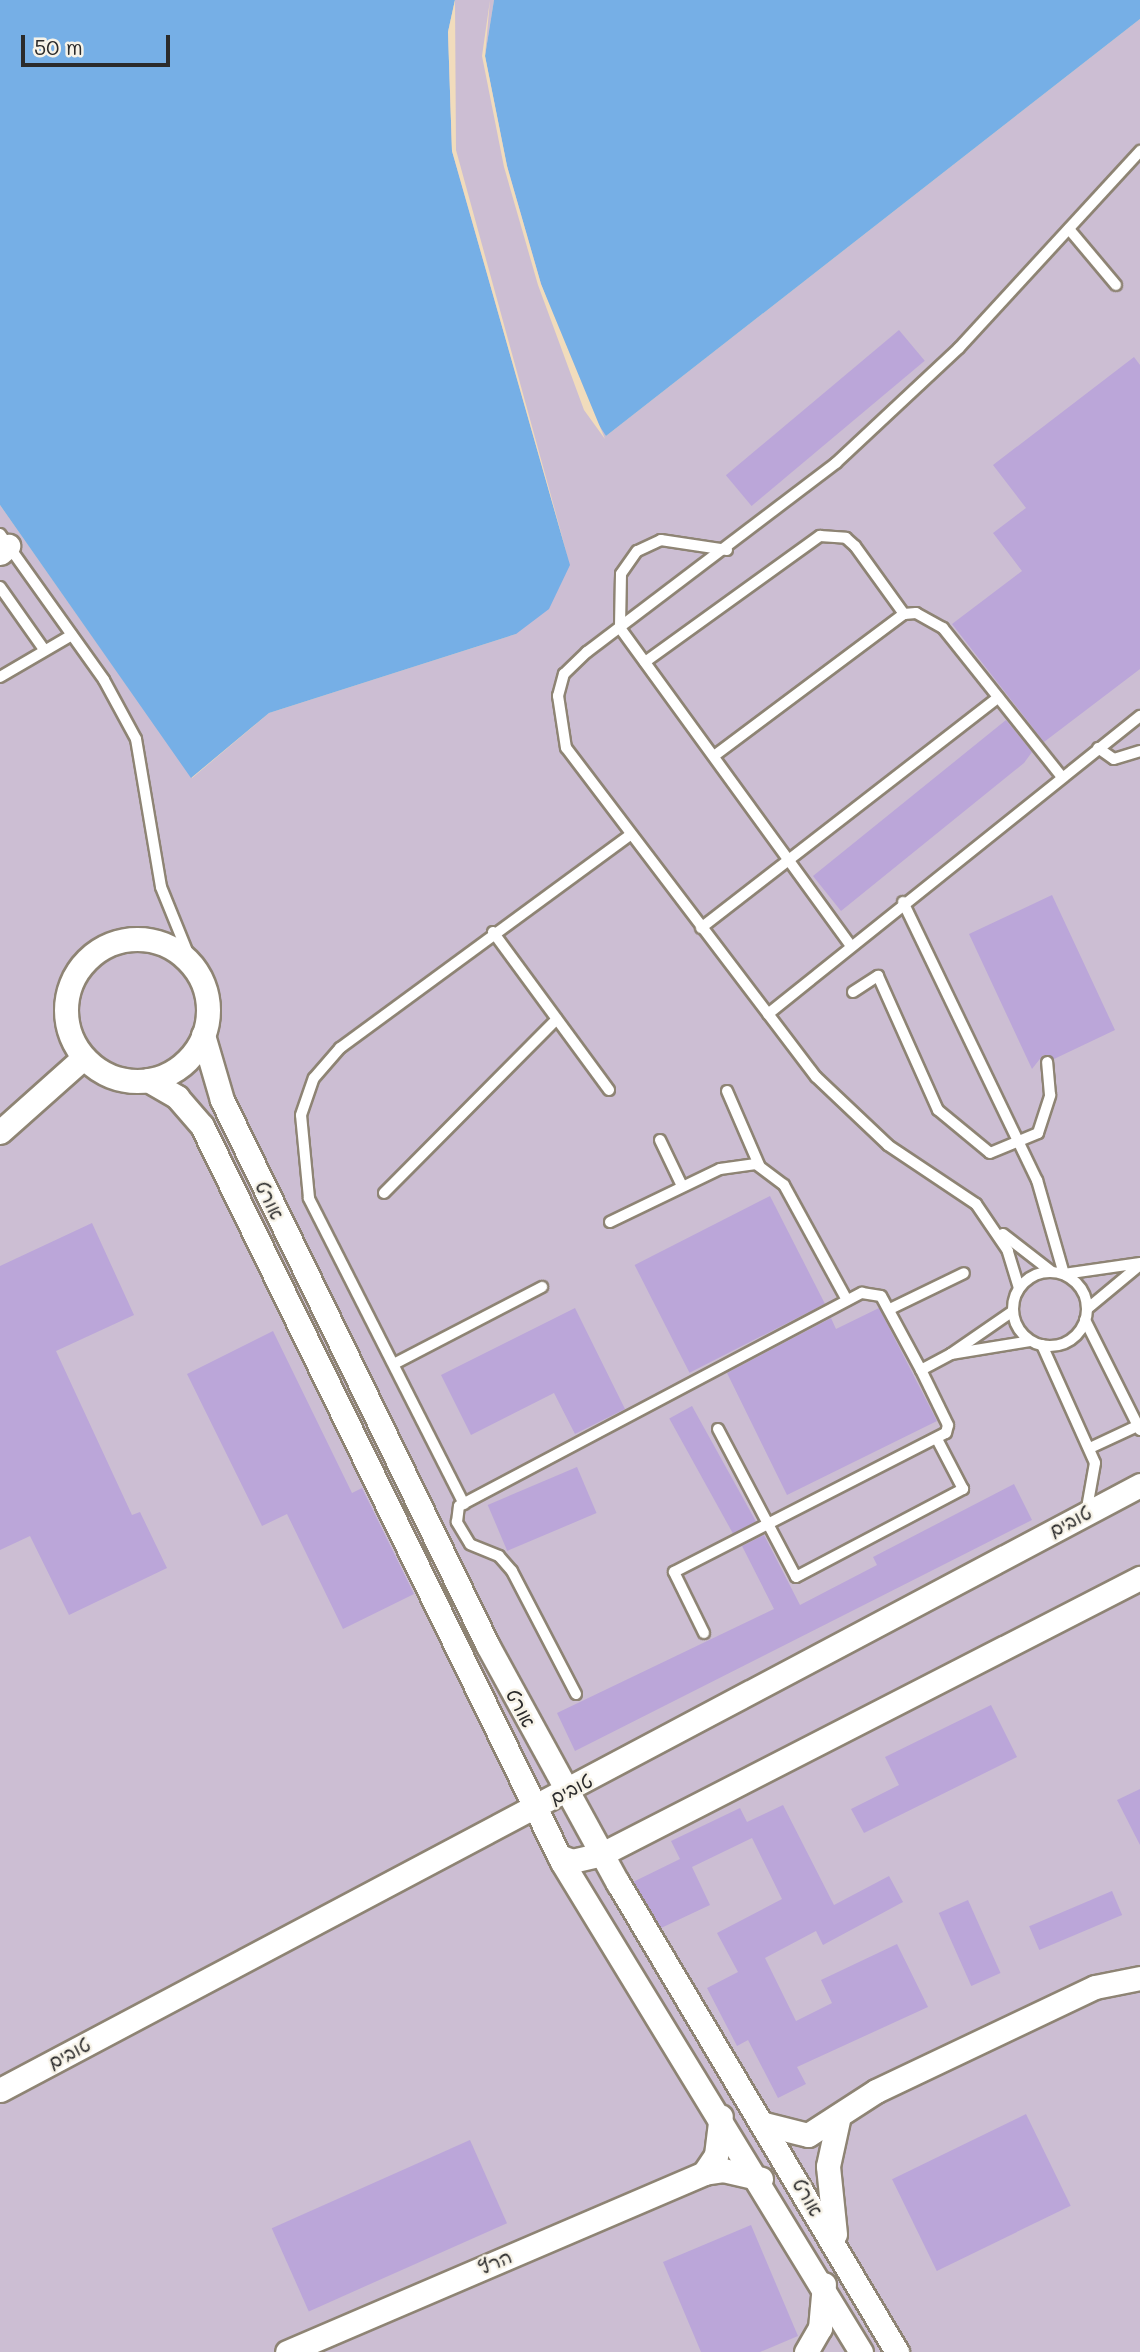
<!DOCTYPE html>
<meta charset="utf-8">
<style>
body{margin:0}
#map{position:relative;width:1140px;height:2352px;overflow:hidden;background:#f1dcbc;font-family:Mali,"Playpen Sans Hebrew",sans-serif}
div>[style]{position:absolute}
.industrial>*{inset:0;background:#ccbed3}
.water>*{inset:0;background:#76afe6}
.pier>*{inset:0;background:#f1dcbc}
.building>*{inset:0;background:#bba6d9;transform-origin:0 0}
.roads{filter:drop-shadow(2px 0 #8e8474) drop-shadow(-2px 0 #8e8474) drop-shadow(0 2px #8e8474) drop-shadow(0 -2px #8e8474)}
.lane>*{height:10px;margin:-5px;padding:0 5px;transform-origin:5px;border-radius:5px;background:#fff}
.lane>.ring{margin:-5px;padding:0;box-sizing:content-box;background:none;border:10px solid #fff;border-radius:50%}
.street>*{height:23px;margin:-11.5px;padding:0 11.5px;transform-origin:11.5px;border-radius:11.5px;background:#fff}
.street>.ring{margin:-11.5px;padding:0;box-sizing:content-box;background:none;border:23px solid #fff;border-radius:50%}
span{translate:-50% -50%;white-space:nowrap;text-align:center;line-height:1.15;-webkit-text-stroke:5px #f7f3e8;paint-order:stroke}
.street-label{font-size:19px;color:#2b2b2b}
.scale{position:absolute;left:21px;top:35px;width:149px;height:32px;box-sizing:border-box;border:4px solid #2b2b2b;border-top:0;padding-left:9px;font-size:21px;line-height:24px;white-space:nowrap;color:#2b2b2b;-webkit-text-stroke:5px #f7f3e8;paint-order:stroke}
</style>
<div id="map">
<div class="industrial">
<div style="clip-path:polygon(455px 0,494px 0,485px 56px,507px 166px,606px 436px,1140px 19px,1140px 2352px,0 2352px,0 505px,192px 778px,269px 713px,516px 634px,452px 151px,448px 32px)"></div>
</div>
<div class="water">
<div style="clip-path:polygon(0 0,455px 0,448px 32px,452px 151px,570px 565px,549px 609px,516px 634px,269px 713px,191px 778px,0 505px)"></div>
<div style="clip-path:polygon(494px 0,1140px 0,1140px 19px,606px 436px,588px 408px,541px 284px,507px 166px,485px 56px)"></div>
</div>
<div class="pier">
<div style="clip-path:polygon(455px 0,456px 150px,570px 565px,452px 151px,448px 32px)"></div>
<div style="clip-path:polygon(490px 0,485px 56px,507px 166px,541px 284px,605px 439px,584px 410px,538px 285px,504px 167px,482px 56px)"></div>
</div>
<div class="building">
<div style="left:899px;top:330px;width:40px;height:226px;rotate:50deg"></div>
<div style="clip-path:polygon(1134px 357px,1140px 365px,1140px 669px,1044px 742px,952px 624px,1022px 571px,993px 533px,1026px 508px,993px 465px)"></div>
<div style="clip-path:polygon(1006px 720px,1032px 752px,1024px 763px,841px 911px,813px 876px)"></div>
<div style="clip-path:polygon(1052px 895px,1115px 1030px,1054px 1059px,1043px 1055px,1032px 1069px,969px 934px)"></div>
<div style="left:770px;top:1196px;width:121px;height:152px;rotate:63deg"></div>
<div style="clip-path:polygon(92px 1223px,134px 1315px,56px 1351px,132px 1515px,140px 1512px,167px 1568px,69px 1615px,30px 1536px,0 1550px,0 1266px)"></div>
<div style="clip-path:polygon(575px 1308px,625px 1409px,575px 1434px,554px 1393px,471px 1435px,441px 1375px)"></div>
<div style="clip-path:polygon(879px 1308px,937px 1421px,787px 1495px,727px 1373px,831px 1318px,836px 1329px)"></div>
<div style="clip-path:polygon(273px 1331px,352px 1493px,362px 1488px,414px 1594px,343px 1629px,287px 1514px,262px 1526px,187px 1374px)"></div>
<div style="left:692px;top:1406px;width:132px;height:26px;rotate:61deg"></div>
<div style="left:577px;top:1467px;width:50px;height:97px;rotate:67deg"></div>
<div style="clip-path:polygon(1014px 1484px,1032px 1520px,575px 1751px,557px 1713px,774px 1609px,742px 1546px,764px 1535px,800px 1605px,877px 1565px,873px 1557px)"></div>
<div style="clip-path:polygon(991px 1705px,1017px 1757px,864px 1833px,851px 1809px,899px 1785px,885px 1757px)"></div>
<div style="clip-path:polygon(1140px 1789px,1140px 1845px,1117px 1800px)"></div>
<div style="clip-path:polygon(783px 1805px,834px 1905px,889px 1876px,903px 1902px,823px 1945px,816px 1931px,765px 1958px,796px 2021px,832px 2003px,821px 1980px,897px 1944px,928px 2007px,797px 2067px,806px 2084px,778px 2098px,748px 2040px,737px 2046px,707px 1988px,738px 1972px,717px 1933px,782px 1899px,752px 1838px,692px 1867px,710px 1905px,661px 1928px,633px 1882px,680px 1859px,671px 1841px,740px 1808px,747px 1822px)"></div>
<div style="left:1112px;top:1891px;width:26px;height:90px;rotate:67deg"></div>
<div style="left:968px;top:1900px;width:80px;height:32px;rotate:66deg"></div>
<div style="left:1026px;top:2114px;width:102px;height:149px;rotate:64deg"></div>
<div style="left:470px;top:2140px;width:91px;height:217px;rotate:66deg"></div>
<div style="clip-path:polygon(751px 2225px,798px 2336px,760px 2352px,701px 2352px,663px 2262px)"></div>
</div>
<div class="roads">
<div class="lane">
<div style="left:1069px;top:229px;width:73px;rotate:50deg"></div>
<div style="left:0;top:534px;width:179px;rotate:54.5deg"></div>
<div style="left:104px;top:680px;width:67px;rotate:61.5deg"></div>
<div style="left:136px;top:739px;width:150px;rotate:80.4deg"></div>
<div style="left:161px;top:887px;width:85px;rotate:67.9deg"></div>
<div style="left:727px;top:550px;width:67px;rotate:-171.4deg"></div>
<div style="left:661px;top:540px;width:26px;rotate:155deg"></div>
<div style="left:637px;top:551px;width:28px;rotate:125deg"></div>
<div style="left:621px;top:574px;width:54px;rotate:91.1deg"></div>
<div style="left:620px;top:628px;width:391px;rotate:54deg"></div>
<div style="left:0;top:587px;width:75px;rotate:54.8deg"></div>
<div style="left:645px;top:662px;width:216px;rotate:-35.8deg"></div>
<div style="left:820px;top:536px;width:26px;rotate:4deg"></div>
<div style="left:846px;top:538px;width:12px;rotate:42deg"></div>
<div style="left:855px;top:546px;width:84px;rotate:54.2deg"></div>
<div style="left:0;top:677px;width:83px;rotate:-30.3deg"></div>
<div style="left:1098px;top:748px;width:19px;rotate:35deg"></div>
<div style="left:1114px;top:759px;width:27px;rotate:-17deg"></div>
<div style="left:714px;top:756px;width:237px;rotate:-36.8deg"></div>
<div style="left:904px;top:614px;width:12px;rotate:-5deg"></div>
<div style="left:916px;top:613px;width:31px;rotate:29deg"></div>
<div style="left:943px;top:628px;width:189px;rotate:51.4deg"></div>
<div style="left:903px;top:902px;width:309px;rotate:64.3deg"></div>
<div style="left:1037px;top:1180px;width:98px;rotate:74deg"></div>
<div style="left:1064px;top:1274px;width:77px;rotate:-8.2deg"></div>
<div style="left:701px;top:928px;width:376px;rotate:-37.8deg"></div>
<div style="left:493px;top:932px;width:196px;rotate:53.7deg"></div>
<div style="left:853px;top:992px;width:30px;rotate:-33deg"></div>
<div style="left:878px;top:976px;width:147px;rotate:65.9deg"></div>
<div style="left:938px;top:1110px;width:67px;rotate:39.6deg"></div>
<div style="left:990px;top:1153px;width:52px;rotate:-22.6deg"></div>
<div style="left:1038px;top:1133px;width:40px;rotate:-72deg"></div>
<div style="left:1050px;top:1095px;width:33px;rotate:-95deg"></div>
<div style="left:768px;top:1014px;width:477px;rotate:-38.7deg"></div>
<div style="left:727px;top:1091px;width:81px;rotate:66.6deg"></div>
<div style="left:660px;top:1140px;width:51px;rotate:64.4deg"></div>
<div style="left:384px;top:1193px;width:245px;rotate:-45.2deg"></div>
<div style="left:610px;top:1222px;width:122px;rotate:-25.7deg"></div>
<div style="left:720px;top:1169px;width:36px;rotate:-8deg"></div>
<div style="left:756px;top:1164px;width:35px;rotate:37deg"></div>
<div style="left:784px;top:1185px;width:131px;rotate:61.3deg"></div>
<div style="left:1003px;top:1234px;width:62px;rotate:37.8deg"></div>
<div class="ring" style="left:1013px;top:1272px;width:64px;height:64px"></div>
<div style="left:1019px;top:1288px;width:39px;rotate:-107deg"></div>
<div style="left:1008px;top:1251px;width:57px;rotate:-124.2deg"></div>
<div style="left:976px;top:1204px;width:106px;rotate:-146.2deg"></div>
<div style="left:888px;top:1145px;width:99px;rotate:-136.6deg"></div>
<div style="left:816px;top:1077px;width:413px;rotate:-127.2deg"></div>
<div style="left:566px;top:748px;width:53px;rotate:-98.7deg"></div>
<div style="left:558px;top:696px;width:23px;rotate:-75deg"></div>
<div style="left:564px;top:674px;width:32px;rotate:-44deg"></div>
<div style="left:587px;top:652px;width:313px;rotate:-37.2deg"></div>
<div style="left:836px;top:463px;width:168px;rotate:-43.1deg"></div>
<div style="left:959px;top:348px;width:268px;rotate:-47.4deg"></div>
<div style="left:890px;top:1309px;width:82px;rotate:-25.9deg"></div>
<div style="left:1087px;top:1309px;width:69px;rotate:-39.7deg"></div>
<div style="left:1013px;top:1311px;width:75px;rotate:145.3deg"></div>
<div style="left:951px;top:1354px;width:80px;rotate:-9.3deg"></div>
<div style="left:1085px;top:1320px;width:123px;rotate:63.4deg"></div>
<div style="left:1042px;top:1345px;width:129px;rotate:65.8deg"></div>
<div style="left:1095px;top:1463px;width:46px;rotate:100.1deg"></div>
<div style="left:394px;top:1364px;width:167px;rotate:-27.5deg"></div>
<div style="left:718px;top:1429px;width:167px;rotate:62.2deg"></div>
<div style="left:796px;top:1577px;width:189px;rotate:-27.8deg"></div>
<div style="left:963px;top:1489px;width:56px;rotate:-117.5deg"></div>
<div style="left:1090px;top:1448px;width:50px;rotate:-25deg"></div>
<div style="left:464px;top:1504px;width:343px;rotate:-116.9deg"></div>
<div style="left:309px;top:1198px;width:83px;rotate:-95.5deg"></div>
<div style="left:301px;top:1115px;width:39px;rotate:-71deg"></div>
<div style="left:314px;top:1078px;width:40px;rotate:-49deg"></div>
<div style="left:340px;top:1048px;width:360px;rotate:-36.3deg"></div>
<div style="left:704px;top:1633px;width:68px;rotate:-116.2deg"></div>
<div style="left:674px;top:1572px;width:305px;rotate:-27.1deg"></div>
<div style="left:946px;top:1433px;width:8px;rotate:-76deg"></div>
<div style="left:948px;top:1425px;width:61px;rotate:-116.1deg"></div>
<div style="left:576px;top:1694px;width:139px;rotate:-117.5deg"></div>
<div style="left:512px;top:1571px;width:20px;rotate:-131deg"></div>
<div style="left:499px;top:1556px;width:31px;rotate:-158deg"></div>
<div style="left:470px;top:1544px;width:26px;rotate:-121deg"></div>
<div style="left:457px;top:1522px;width:16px;rotate:-83deg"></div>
<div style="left:459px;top:1506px;width:456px;rotate:-27.9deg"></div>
<div style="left:862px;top:1293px;width:19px;rotate:9deg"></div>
<div style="left:881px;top:1296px;width:84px;rotate:61.6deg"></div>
<div style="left:921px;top:1370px;width:34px;rotate:-28deg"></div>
</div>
<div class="street">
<div style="left:0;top:553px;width:11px;rotate:-41deg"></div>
<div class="ring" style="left:66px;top:939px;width:119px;height:119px"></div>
<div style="left:203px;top:1035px;width:68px;rotate:73.7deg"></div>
<div style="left:222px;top:1100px;width:607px;rotate:64.03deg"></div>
<div style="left:488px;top:1646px;width:270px;rotate:61.3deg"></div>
<div style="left:618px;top:1883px;width:546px;rotate:59.25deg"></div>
<div style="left:148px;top:1080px;width:34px;rotate:30deg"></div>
<div style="left:177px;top:1097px;width:38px;rotate:49deg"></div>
<div style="left:202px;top:1126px;width:819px;rotate:63.94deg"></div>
<div style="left:562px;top:1862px;width:574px;rotate:58.61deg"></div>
<div style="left:0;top:1132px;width:111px;rotate:-41.7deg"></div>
<div style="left:559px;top:1856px;width:14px;rotate:21deg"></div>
<div style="left:572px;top:1861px;width:31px;rotate:-13deg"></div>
<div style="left:602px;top:1854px;width:605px;rotate:-27.16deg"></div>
<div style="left:0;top:2090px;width:1291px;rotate:-27.95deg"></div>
<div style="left:764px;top:2124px;width:45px;rotate:14deg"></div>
<div style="left:808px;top:2135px;width:81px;rotate:-32.9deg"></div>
<div style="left:876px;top:2091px;width:242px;rotate:-25.4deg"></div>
<div style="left:1095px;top:1987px;width:46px;rotate:-11.3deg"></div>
<div style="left:704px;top:2173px;width:22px;rotate:-56deg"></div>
<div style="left:716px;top:2155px;width:39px;rotate:-83deg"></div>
<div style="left:835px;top:2234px;width:68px;rotate:-95.9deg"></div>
<div style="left:828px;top:2166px;width:47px;rotate:-77.7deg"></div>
<div style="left:287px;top:2352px;width:454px;rotate:-23.2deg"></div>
<div style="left:704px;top:2173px;width:19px;rotate:-9deg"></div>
<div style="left:723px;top:2170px;width:39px;rotate:13deg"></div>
<div style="left:806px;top:2352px;width:28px;rotate:-60deg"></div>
<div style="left:820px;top:2328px;width:44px;rotate:-84.8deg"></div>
</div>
</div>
<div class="street-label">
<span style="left:270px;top:1200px;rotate:64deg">אורט</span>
<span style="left:1070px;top:1521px;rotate:-28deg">טובים</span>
<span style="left:521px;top:1708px;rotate:62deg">אורט</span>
<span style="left:571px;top:1789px;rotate:-27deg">טובים</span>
<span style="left:69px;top:2053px;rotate:-28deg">טובים</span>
<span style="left:808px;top:2197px;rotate:60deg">אורט</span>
<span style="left:495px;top:2262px;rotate:-23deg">הרץ</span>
</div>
<div class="scale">50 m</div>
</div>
